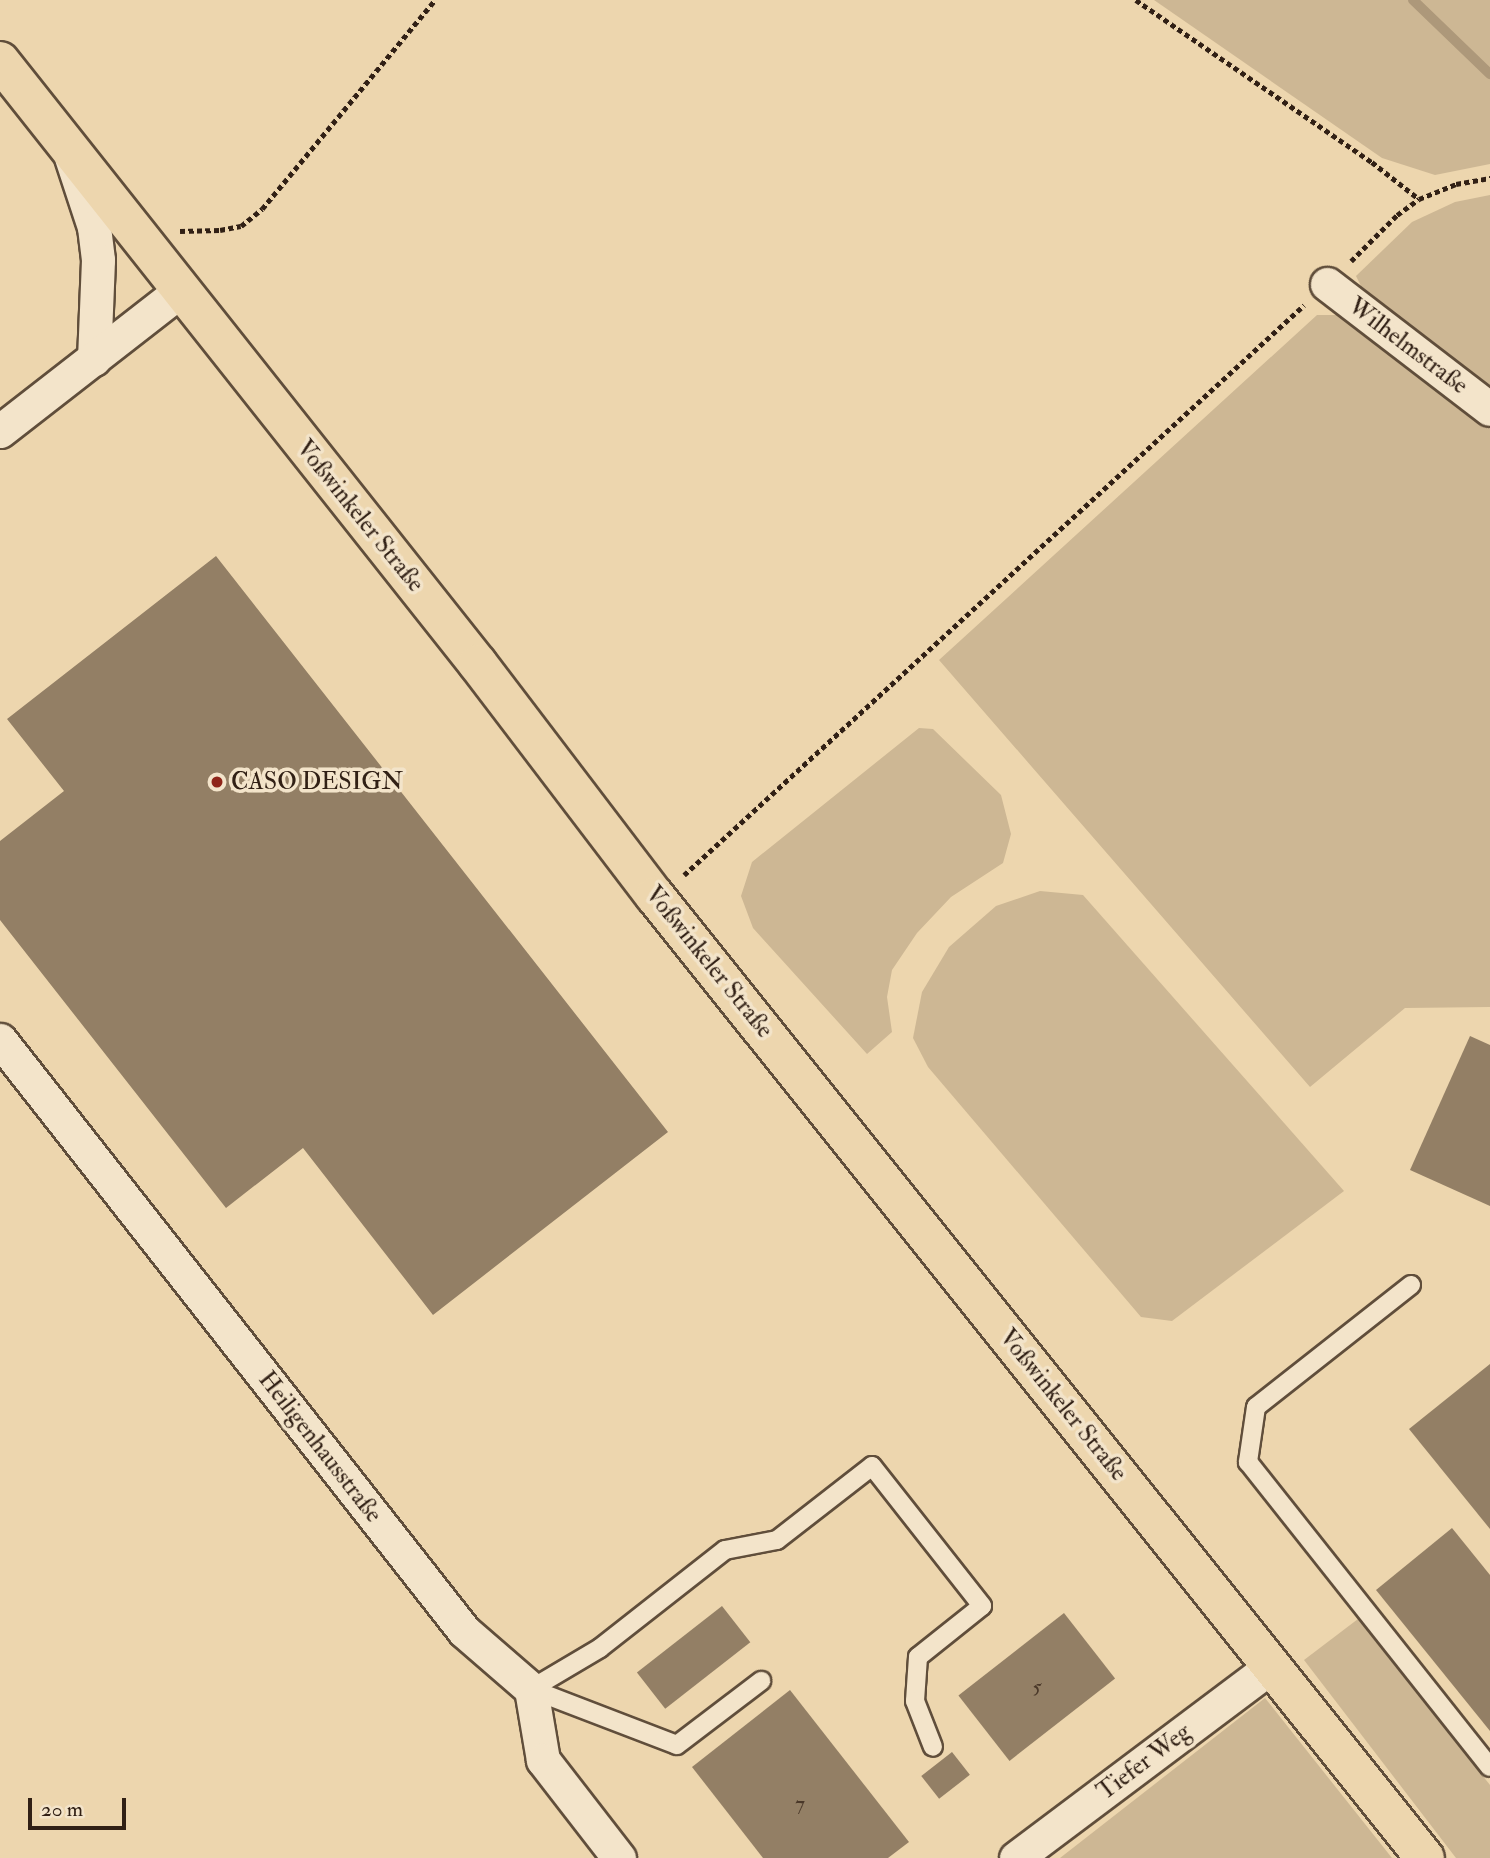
<!DOCTYPE html>
<meta charset="utf-8">
<style>
body{margin:0}
#map{position:relative;width:1490px;height:1858px;overflow:hidden;background:#edd6ae;font-family:"IM FELL Double Pica",serif}
div>[style]{position:absolute}
.green>*{inset:0;background:#cdb794}
.stream>*{height:10px;margin:-5px;padding:0 5px;transform-origin:5px;border-radius:5px;background:#ad987a}
.building>*{inset:0;background:#937f65;transform-origin:0 0}
.path>*{height:4.5px;margin-top:-2.25px;transform-origin:0;background:repeating-linear-gradient(90deg,#312015 0 5px,transparent 0 8.5px)}
.roads{filter:drop-shadow(2px 0 #604e3b) drop-shadow(-2px 0 #604e3b) drop-shadow(0 2px #604e3b) drop-shadow(0 -2px #604e3b)}
.lane>*{height:18px;margin:-9px;padding:0 9px;transform-origin:9px;border-radius:9px;background:#f3e4ca}
.street>*{height:33px;margin:-16.5px;padding:0 16.5px;transform-origin:16.5px;border-radius:16.5px;background:#f3e4ca}
.primary>*{height:38px;margin:-19px;padding:0 19px;transform-origin:19px;border-radius:19px;background:#edd6ae}
.dots>*{width:19px;height:19px;translate:-50% -50%;box-sizing:border-box;border:4px solid #f3e4ca;border-radius:50%}
span{translate:-50% -50%;white-space:nowrap;text-align:center;line-height:1.15;-webkit-text-stroke:7px #f3e4ca;paint-order:stroke}
.number-label{font-size:21px;color:#4a3829}
.number-label span{-webkit-text-stroke-width:0}
.street-label{font-size:24px;color:#312015}
.poi-label{font-size:24px;color:#312015}
.left{translate:0 -50%;text-align:left}
.scale{position:absolute;left:28px;top:1798px;width:98px;height:32px;box-sizing:border-box;border:4px solid #312015;border-top:0;padding-left:9px;font-size:21px;line-height:24px;white-space:nowrap;color:#312015;-webkit-text-stroke:5px #f3e4ca;paint-order:stroke}
</style>
<div id="map">
<div class="green">
<div style="clip-path:polygon(1154px 0,1490px 0,1490px 164px,1435px 175px,1382px 158px)"></div>
<div style="clip-path:polygon(1490px 195px,1490px 395px,1368px 300px,1356px 276px,1412px 222px,1455px 202px)"></div>
<div style="clip-path:polygon(1317px 315px,1341px 315px,1490px 428px,1490px 1007px,1405px 1008px,1310px 1087px,939px 660px)"></div>
<div style="clip-path:polygon(919px 728px,933px 729px,1001px 795px,1011px 834px,1003px 863px,951px 897px,917px 933px,892px 970px,887px 997px,892px 1032px,867px 1054px,753px 928px,741px 896px,752px 862px)"></div>
<div style="clip-path:polygon(1040px 891px,1083px 895px,1344px 1191px,1172px 1321px,1141px 1317px,928px 1067px,913px 1038px,922px 992px,949px 947px,996px 906px)"></div>
<div style="clip-path:polygon(1358px 1619px,1490px 1785px,1490px 1858px,1456px 1858px,1304px 1660px)"></div>
<div style="clip-path:polygon(1265px 1698px,1392px 1858px,1060px 1858px)"></div>
</div>
<div class="stream">
<div style="left:1413px;top:0;width:107px;rotate:43.9deg"></div>
</div>
<div class="building">
<div style="clip-path:polygon(216px 556px,668px 1132px,433px 1315px,303px 1148px,226px 1208px,0 920px,0 841px,64px 791px,7px 719px)"></div>
<div style="clip-path:polygon(1470px 1036px,1490px 1045px,1490px 1206px,1410px 1170px)"></div>
<div style="clip-path:polygon(1490px 1364px,1490px 1529px,1409px 1429px)"></div>
<div style="clip-path:polygon(1452px 1528px,1490px 1575px,1490px 1731px,1376px 1590px)"></div>
<div style="left:722px;top:1606px;width:46px;height:108px;rotate:52deg"></div>
<div style="left:1064px;top:1613px;width:83px;height:134px;rotate:52deg"></div>
<div style="clip-path:polygon(790px 1690px,909px 1842px,888px 1858px,763px 1858px,692px 1767px)"></div>
<div style="left:952px;top:1752px;width:29px;height:39px;rotate:52deg"></div>
</div>
<div class="path">
<div style="left:1136px;top:0;width:286px;rotate:34.5deg"></div>
<div style="left:1372px;top:162px;width:60px;rotate:38.2deg"></div>
<div style="left:180px;top:231px;width:40px;rotate:-1.4deg"></div>
<div style="left:220px;top:230px;width:21px;rotate:-11deg"></div>
<div style="left:241px;top:226px;width:27px;rotate:-39deg"></div>
<div style="left:262px;top:209px;width:271px;rotate:-50.4deg"></div>
<div style="left:1351px;top:261px;width:65px;rotate:-45deg"></div>
<div style="left:1397px;top:215px;width:27px;rotate:-36deg"></div>
<div style="left:1419px;top:199px;width:40px;rotate:-22deg"></div>
<div style="left:1456px;top:184px;width:35px;rotate:-10deg"></div>
<div style="left:684px;top:875px;width:842px;rotate:-42.59deg"></div>
</div>
<div class="roads">
<div class="lane">
<div style="left:1411px;top:1285px;width:197px;rotate:141.8deg"></div>
<div style="left:1256px;top:1407px;width:56px;rotate:98.3deg"></div>
<div style="left:1248px;top:1462px;width:389px;rotate:51.6deg"></div>
<div style="left:531px;top:1689px;width:80px;rotate:-30.7deg"></div>
<div style="left:600px;top:1648px;width:159px;rotate:-38.1deg"></div>
<div style="left:725px;top:1550px;width:53px;rotate:-10.9deg"></div>
<div style="left:777px;top:1540px;width:120px;rotate:-37.9deg"></div>
<div style="left:872px;top:1466px;width:178px;rotate:51.8deg"></div>
<div style="left:982px;top:1606px;width:82px;rotate:141.4deg"></div>
<div style="left:918px;top:1657px;width:44px;rotate:93.9deg"></div>
<div style="left:915px;top:1701px;width:49px;rotate:68.6deg"></div>
<div style="left:531px;top:1689px;width:156px;rotate:21deg"></div>
<div style="left:677px;top:1745px;width:106px;rotate:-37.3deg"></div>
</div>
<div class="street">
<div style="left:71px;top:157px;width:74px;rotate:71.8deg"></div>
<div style="left:94px;top:227px;width:33px;rotate:83deg"></div>
<div style="left:98px;top:260px;width:99px;rotate:92.3deg"></div>
<div style="left:1327px;top:284px;width:205px;rotate:37.5deg"></div>
<div style="left:0;top:431px;width:228px;rotate:-37.9deg"></div>
<div style="left:0;top:1040px;width:751px;rotate:51.86deg"></div>
<div style="left:464px;top:1631px;width:89px;rotate:40.9deg"></div>
<div style="left:531px;top:1689px;width:72px;rotate:80.4deg"></div>
<div style="left:543px;top:1760px;width:124px;rotate:52.2deg"></div>
<div style="left:1016px;top:1858px;width:320px;rotate:-36.9deg"></div>
</div>
<div class="primary">
<div style="left:0;top:61px;width:769px;rotate:51.6deg"></div>
<div style="left:478px;top:664px;width:292px;rotate:52.7deg"></div>
<div style="left:655px;top:896px;width:1232px;rotate:51.33deg"></div>
</div>
</div>
<div class="dots">
<div style="left:217px;top:782px;background:#8f2418"></div>
</div>
<div class="number-label">
<span style="left:1037px;top:1687px">5</span>
<span style="left:800px;top:1804px">7</span>
</div>
<div class="street-label">
<span style="left:1408px;top:346px;rotate:37deg">Wilhelmstraße</span>
<span style="left:360px;top:516px;rotate:51deg">Voßwinkeler Straße</span>
<span style="left:709px;top:962px;rotate:51deg">Voßwinkeler Straße</span>
<span style="left:1063px;top:1405px;rotate:51deg">Voßwinkeler Straße</span>
<span style="left:320px;top:1447px;rotate:52deg">Heiligenhausstraße</span>
<span style="left:1144px;top:1762px;rotate:-37deg">Tiefer Weg</span>
</div>
<div class="poi-label">
<span class="left" style="left:231px;top:782px">CASO DESIGN</span>
</div>
<div class="scale">20 m</div>
</div>
